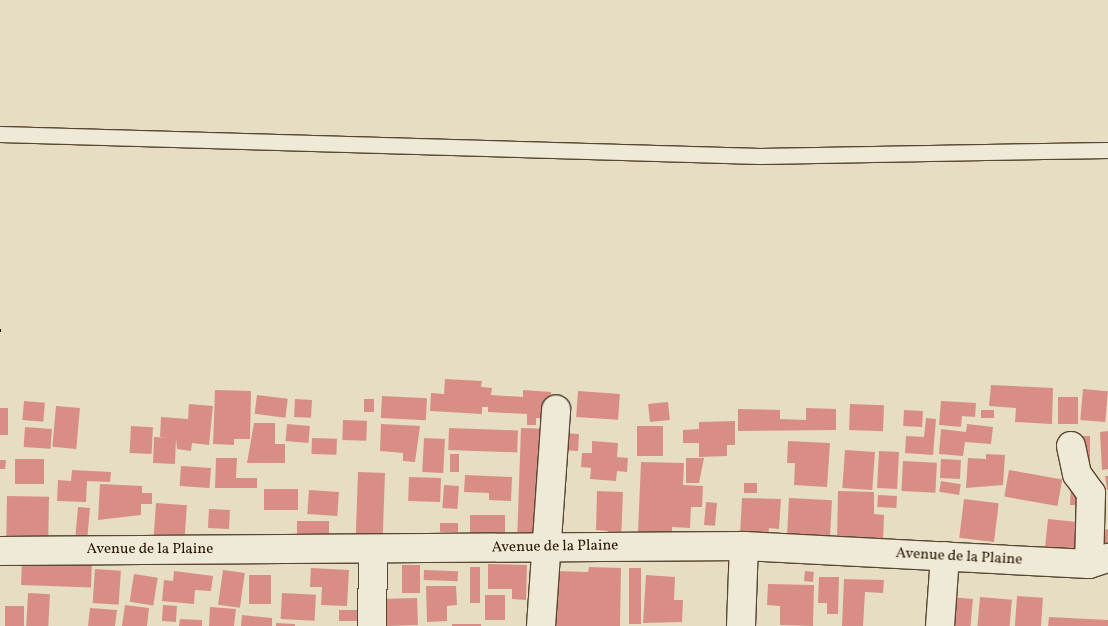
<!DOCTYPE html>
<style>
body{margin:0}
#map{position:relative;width:1108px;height:626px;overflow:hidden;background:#e6ddc3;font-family:Vollkorn,serif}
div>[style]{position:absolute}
.building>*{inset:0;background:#d98e85;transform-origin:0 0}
.path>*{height:3px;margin-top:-1.5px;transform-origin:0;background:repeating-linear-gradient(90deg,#2a1500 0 4px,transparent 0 6.5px)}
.roads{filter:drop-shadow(1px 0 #594731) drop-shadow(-1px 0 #594731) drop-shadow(0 1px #594731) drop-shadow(0 -1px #594731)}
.service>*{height:15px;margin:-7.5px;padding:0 7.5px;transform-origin:7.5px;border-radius:7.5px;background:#efe9d8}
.minor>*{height:28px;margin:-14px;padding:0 14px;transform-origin:14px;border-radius:14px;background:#efe9d8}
span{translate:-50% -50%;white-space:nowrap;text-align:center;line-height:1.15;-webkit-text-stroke:4px #efe9d8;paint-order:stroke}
.street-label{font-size:15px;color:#2a1500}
</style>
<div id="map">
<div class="building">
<div style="clip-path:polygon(445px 379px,482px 381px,481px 387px,492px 388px,491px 395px,523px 397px,523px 390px,551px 392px,549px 418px,536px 418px,536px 425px,527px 425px,527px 414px,488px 412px,488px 407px,482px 407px,482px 414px,430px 411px,431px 393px,444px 394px)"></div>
<div style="clip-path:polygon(991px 385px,1053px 388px,1052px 424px,1015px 422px,1016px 408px,989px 406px)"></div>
<div style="left:1083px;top:389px;width:25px;height:31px;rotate:5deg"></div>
<div style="clip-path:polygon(215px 390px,251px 391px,250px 439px,234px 439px,234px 445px,213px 444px)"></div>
<div style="left:578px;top:391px;width:42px;height:26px;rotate:4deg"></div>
<div style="left:257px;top:395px;width:31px;height:19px;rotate:7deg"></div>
<div style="left:382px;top:396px;width:45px;height:22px;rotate:3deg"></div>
<div style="left:1058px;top:397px;width:20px;height:27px"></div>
<div style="left:295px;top:399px;width:17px;height:18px;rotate:3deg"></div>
<div style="left:364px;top:399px;width:10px;height:13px"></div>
<div style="left:24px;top:401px;width:21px;height:19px;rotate:5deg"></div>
<div style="clip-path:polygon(941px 401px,976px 403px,975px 417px,962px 416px,961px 427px,939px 425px)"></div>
<div style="left:668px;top:402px;width:18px;height:20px;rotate:84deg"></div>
<div style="clip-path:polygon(189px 404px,213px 406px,209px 445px,192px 443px,191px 451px,177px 449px,176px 438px,175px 464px,153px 463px,154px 437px,170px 438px,160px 437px,161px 417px,188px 419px)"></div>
<div style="left:850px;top:404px;width:34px;height:26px;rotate:2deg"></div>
<div style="left:56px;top:406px;width:24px;height:41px;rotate:5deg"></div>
<div style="left:0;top:408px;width:8px;height:27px"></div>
<div style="clip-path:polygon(806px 408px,836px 409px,836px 430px,738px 431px,738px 409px,780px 410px,780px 419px,806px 420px)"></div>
<div style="left:904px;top:410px;width:19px;height:16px;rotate:3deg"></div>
<div style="left:981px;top:410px;width:13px;height:8px"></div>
<div style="clip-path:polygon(926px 418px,936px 419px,933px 455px,905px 453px,906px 436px,924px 437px)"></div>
<div style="left:343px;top:420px;width:24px;height:20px;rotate:2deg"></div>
<div style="clip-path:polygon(735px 421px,735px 445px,727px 445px,727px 456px,699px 457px,699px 443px,683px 443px,683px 430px,699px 429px,699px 422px)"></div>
<div style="clip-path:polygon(254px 423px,275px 423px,275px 444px,285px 444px,285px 463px,247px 463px)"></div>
<div style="left:287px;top:424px;width:23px;height:17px;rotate:5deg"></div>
<div style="clip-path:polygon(381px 424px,420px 426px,415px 462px,403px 461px,403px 453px,380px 451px)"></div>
<div style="clip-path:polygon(967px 424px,993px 427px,991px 444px,965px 442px,963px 456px,939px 454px,941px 429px,966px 432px)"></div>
<div style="left:131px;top:426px;width:22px;height:27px;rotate:3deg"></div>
<div style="left:637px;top:426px;width:26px;height:30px"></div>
<div style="left:25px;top:427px;width:27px;height:20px;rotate:4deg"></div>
<div style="left:449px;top:428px;width:69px;height:22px;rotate:2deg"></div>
<div style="left:521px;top:428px;width:24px;height:104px;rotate:2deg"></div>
<div style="clip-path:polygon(1108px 431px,1108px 469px,1102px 470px,1100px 432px)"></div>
<div style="left:560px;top:433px;width:19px;height:17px;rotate:3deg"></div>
<div style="left:1078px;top:436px;width:12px;height:32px"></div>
<div style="left:312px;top:438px;width:25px;height:16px;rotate:2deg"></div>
<div style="left:424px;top:438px;width:21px;height:34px;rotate:3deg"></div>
<div style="clip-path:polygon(592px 441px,618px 443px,617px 457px,628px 458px,627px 472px,617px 471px,616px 481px,590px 479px,591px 468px,581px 467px,582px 453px,592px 453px)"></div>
<div style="clip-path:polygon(788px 441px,830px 443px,827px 487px,794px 485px,795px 463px,787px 463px)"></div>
<div style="left:845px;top:450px;width:30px;height:38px;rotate:4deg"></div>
<div style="left:879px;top:451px;width:20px;height:37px;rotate:3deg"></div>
<div style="left:450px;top:454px;width:9px;height:18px"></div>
<div style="clip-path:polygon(986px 454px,1005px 455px,1003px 485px,966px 488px,968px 458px,986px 459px)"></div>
<div style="clip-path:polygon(216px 458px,237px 458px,236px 478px,257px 478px,257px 488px,215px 488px)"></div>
<div style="clip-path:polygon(686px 458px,704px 458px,699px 483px,686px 483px)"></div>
<div style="left:15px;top:459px;width:29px;height:25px"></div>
<div style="left:941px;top:459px;width:20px;height:19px;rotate:3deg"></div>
<div style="clip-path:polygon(0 460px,6px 460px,5px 469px,0 469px)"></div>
<div style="left:903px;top:461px;width:34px;height:30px;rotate:3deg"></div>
<div style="clip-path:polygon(641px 462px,684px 463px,683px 485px,703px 486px,702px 507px,691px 507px,690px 528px,672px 527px,672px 533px,638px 532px)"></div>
<div style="left:181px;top:466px;width:30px;height:20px;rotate:4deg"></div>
<div style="clip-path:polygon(72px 470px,111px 472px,110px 482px,87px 481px,86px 502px,57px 501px,58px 480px,71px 481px)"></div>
<div style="left:1009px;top:470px;width:54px;height:27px;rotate:10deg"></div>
<div style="left:358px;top:472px;width:27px;height:72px;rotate:2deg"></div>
<div style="clip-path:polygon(465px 475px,512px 477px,511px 501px,489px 500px,489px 493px,464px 492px)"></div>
<div style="clip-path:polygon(1105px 476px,1108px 476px,1108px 490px,1107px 490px)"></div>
<div style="left:409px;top:477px;width:32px;height:24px;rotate:2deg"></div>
<div style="left:941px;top:481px;width:20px;height:11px;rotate:9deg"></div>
<div style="left:744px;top:483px;width:13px;height:10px"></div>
<div style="clip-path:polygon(100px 484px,142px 486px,142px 493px,152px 493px,152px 504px,141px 504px,141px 515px,98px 520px)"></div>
<div style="left:444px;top:485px;width:15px;height:23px;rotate:4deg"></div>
<div style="clip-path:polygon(1071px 485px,1081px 486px,1079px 505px,1070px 505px)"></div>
<div style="left:264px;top:489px;width:34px;height:21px"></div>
<div style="left:309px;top:490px;width:30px;height:24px;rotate:4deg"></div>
<div style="clip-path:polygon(597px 491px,623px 492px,621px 541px,607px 540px,608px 531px,596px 530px)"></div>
<div style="clip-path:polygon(838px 491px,874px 492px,874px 514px,884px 515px,883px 543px,837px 542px)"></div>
<div style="left:878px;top:495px;width:19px;height:12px;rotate:3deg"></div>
<div style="left:7px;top:496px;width:42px;height:42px;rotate:1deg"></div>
<div style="clip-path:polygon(742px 498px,781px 499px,779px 529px,769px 528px,768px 538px,740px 536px)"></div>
<div style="left:789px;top:498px;width:43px;height:36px;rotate:3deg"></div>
<div style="left:964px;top:499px;width:35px;height:39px;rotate:7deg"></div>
<div style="left:706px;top:502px;width:11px;height:23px;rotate:5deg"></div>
<div style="left:156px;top:503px;width:31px;height:35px;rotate:4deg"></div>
<div style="left:78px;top:507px;width:12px;height:30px;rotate:5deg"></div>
<div style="left:209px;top:509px;width:21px;height:19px;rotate:3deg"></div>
<div style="left:505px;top:515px;width:20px;height:35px;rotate:90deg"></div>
<div style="left:1048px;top:519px;width:31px;height:37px;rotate:6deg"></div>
<div style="left:329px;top:521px;width:20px;height:32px;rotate:90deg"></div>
<div style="left:440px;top:523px;width:18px;height:9px"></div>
<div style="clip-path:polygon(1108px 529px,1108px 553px,1094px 532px)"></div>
<div style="left:22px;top:558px;width:70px;height:27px;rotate:2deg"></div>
<div style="clip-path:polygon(488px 564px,527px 565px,526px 600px,512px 599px,512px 589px,488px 589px)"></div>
<div style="left:420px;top:565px;width:28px;height:18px;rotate:90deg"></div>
<div style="left:470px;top:567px;width:10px;height:36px"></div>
<div style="clip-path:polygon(589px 567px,621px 568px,620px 626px,554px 626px,555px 571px,588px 572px)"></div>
<div style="clip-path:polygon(311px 568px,349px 570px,347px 606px,321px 605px,322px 587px,310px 587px)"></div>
<div style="left:629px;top:568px;width:12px;height:56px"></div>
<div style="left:95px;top:569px;width:26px;height:34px;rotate:4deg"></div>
<div style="left:223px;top:570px;width:22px;height:35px;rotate:8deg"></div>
<div style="left:424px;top:570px;width:34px;height:10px;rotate:2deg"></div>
<div style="clip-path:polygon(174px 571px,213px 576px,211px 591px,195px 590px,194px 604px,162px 601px,164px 580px,173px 581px)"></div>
<div style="left:805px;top:571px;width:9px;height:10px;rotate:6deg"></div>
<div style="left:134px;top:574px;width:24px;height:28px;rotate:9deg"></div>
<div style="left:249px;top:575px;width:22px;height:29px"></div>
<div style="clip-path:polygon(646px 575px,675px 577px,674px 600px,683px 600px,682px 622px,643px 623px)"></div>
<div style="clip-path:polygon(819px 577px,839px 577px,838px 614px,827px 614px,827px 603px,818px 603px)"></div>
<div style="clip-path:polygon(844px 579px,884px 580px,883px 593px,865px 592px,863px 626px,842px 626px)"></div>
<div style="clip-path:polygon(768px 584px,814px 585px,813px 626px,780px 625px,780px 606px,767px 605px)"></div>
<div style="clip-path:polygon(426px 586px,456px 586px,457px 605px,447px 606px,447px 621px,427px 622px)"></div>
<div style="left:28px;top:593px;width:22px;height:33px;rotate:3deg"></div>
<div style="left:282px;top:593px;width:34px;height:26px;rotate:3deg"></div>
<div style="left:505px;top:595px;width:25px;height:20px;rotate:90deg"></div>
<div style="left:1017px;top:596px;width:26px;height:30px;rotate:4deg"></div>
<div style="left:950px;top:597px;width:23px;height:29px;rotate:5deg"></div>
<div style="left:980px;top:597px;width:32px;height:29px;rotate:5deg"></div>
<div style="clip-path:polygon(417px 598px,418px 625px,387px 626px,379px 599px)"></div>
<div style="clip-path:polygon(125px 605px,149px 608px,147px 626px,122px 626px)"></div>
<div style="left:163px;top:605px;width:14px;height:16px;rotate:4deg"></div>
<div style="left:5px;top:606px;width:19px;height:20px"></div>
<div style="clip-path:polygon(210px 607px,236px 609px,234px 626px,209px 626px)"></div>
<div style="clip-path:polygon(90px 608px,117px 610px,115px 626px,88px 626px)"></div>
<div style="left:339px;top:610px;width:21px;height:11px"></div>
<div style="clip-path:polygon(242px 615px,272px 618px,272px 626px,241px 626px)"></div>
<div style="clip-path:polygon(1049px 617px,1108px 620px,1108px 626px,1048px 626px)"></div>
<div style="clip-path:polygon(180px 619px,202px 620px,202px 626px,179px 626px)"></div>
<div style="clip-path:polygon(276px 623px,295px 624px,295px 626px,276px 626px)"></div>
<div style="left:452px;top:624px;width:29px;height:2px"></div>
</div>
<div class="path">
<div style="left:0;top:330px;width:1px"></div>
</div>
<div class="roads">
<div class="service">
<div style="left:0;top:134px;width:760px;rotate:1.66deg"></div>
<div style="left:760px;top:156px;width:348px;rotate:-1deg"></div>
</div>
<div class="minor">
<div style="left:1071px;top:446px;width:29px;rotate:78deg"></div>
<div style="left:1077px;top:474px;width:24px;rotate:54deg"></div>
<div style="left:1091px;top:493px;width:71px;rotate:91.6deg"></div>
<div style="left:0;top:551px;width:744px;rotate:-0.39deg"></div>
<div style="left:744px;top:546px;width:345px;rotate:3deg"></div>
<div style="left:1089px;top:564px;width:20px;rotate:-18deg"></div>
<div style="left:372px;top:626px;width:76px;rotate:-89.2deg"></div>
<div style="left:541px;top:626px;width:217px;rotate:-86deg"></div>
<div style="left:741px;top:626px;width:80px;rotate:-87.9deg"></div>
<div style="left:940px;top:626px;width:70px;rotate:-85.9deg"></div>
</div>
</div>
<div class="street-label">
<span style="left:555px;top:547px;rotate:-1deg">Avenue de la Plaine</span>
<span style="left:150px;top:550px">Avenue de la Plaine</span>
<span style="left:959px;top:557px;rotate:3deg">Avenue de la Plaine</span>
</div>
</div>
